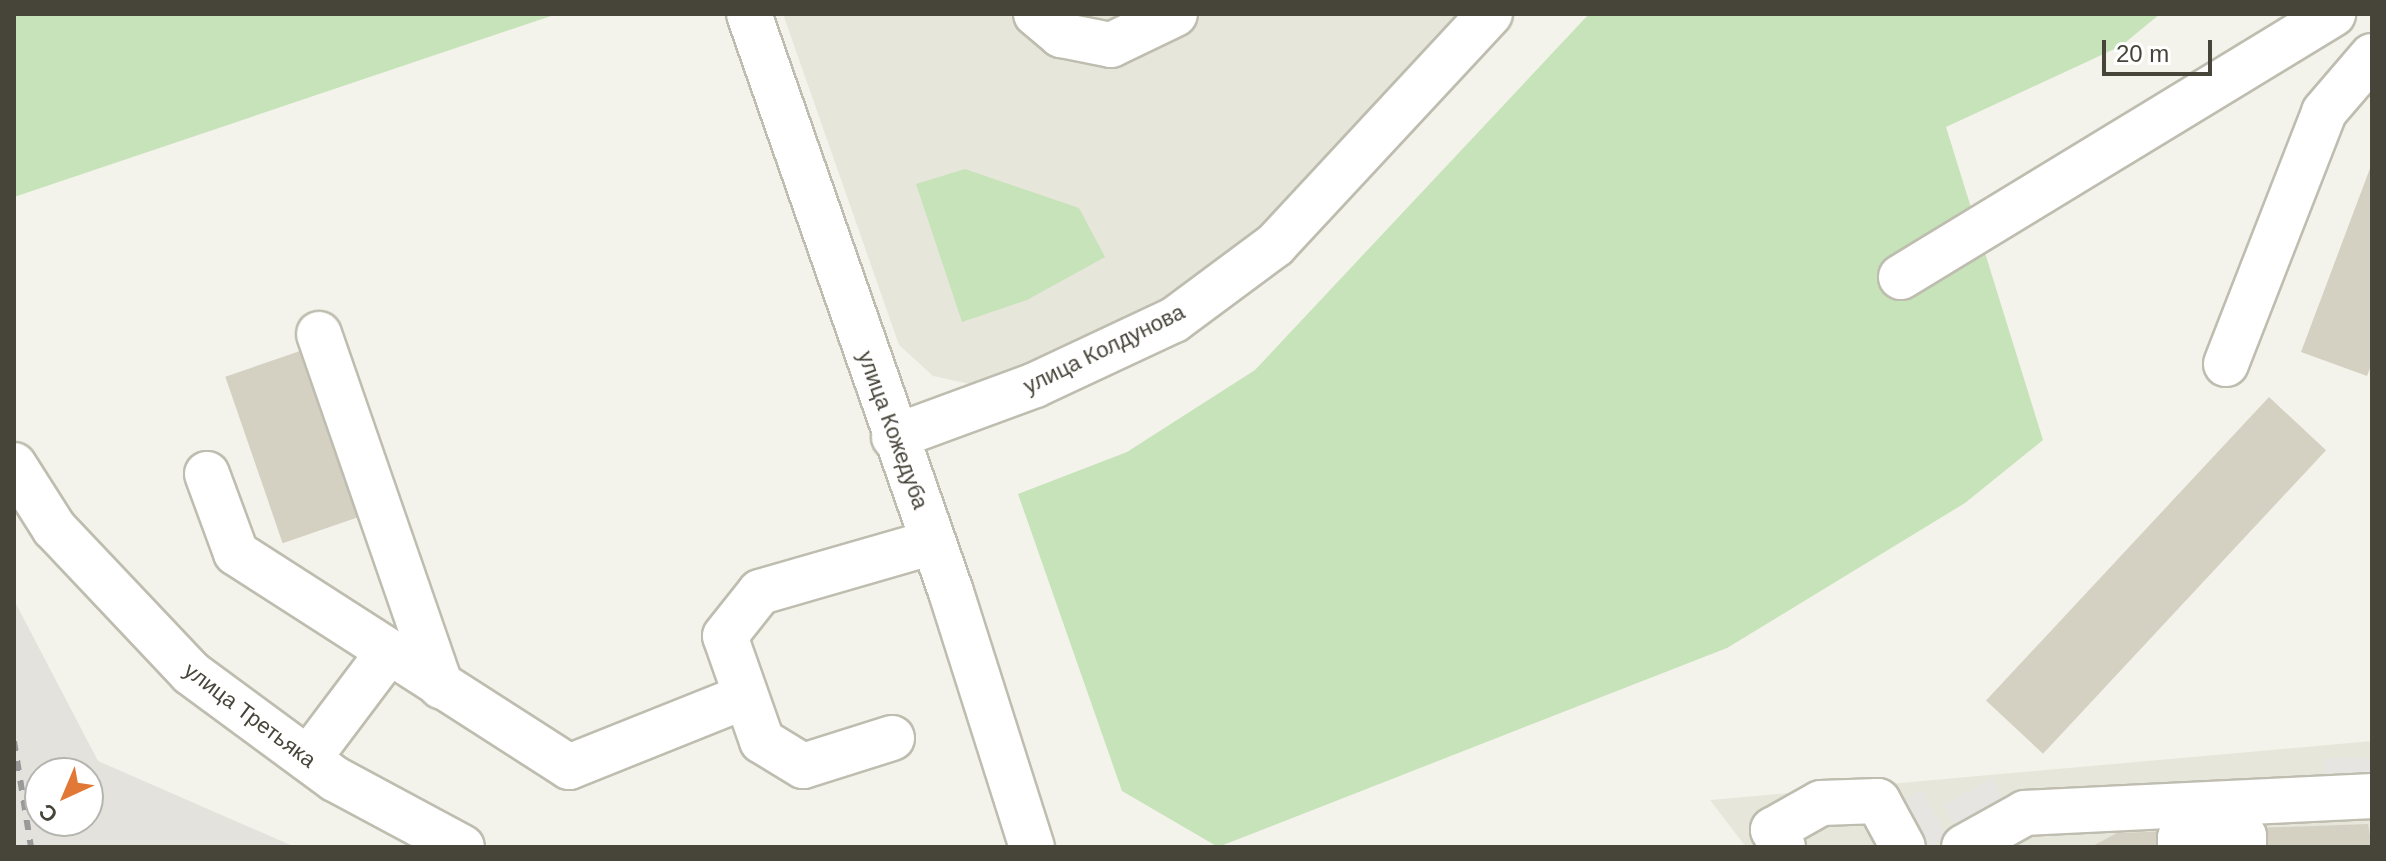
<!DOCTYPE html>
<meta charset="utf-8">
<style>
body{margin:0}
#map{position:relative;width:2386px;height:861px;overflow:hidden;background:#f4f3eb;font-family:Helvetica,sans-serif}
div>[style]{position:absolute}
.residential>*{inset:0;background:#e7e6da}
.industrial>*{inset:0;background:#e4e2dc}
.green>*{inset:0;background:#c6e3b9}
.parking>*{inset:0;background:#e6e5e2;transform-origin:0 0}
.building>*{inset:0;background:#d4d1c2;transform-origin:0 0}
.roads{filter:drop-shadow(2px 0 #bebdaf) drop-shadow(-2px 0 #bebdaf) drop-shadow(0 2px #bebdaf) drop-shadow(0 -2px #bebdaf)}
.minor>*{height:44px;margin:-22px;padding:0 22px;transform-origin:22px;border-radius:22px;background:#fff}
.rail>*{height:6px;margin-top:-3px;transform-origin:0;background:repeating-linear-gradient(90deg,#999 0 10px,transparent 0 20px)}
span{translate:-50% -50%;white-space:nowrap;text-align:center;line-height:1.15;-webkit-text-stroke:6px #fff;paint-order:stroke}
.street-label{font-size:22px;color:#47453a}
.frame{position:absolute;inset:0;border:16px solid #47453a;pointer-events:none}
.north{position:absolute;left:24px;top:757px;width:80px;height:80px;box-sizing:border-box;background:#fff;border:2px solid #b5b5b0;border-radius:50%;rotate:224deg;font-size:22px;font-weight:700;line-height:32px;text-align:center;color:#47453a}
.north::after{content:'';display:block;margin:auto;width:28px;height:36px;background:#e17835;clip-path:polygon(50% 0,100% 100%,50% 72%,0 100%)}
.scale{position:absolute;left:2102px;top:40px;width:110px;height:36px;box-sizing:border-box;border:4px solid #47453a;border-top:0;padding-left:10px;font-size:24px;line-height:28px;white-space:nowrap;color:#47453a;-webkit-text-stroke:6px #fff;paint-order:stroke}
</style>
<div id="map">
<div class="residential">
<div style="clip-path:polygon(783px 14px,1471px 14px,1265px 230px,1167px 304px,979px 386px,933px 376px,899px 345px)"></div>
<div style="clip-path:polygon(2372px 741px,2372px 847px,1746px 847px,1710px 800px)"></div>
</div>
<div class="industrial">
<div style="clip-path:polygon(evenodd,14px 600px,98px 761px,295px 847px,14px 847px,14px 600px,40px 773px,88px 773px,88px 821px,40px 821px,40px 773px)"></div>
</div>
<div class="green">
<div style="clip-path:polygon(14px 14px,557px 14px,14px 197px)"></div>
<div style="clip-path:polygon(1589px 14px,2160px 14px,2121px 46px,1946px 127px,2043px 440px,1965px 503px,1727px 648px,1218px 847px,1122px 791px,1018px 494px,1127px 452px,1255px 370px)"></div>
<div style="clip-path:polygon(965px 169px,1079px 208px,1105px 257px,1027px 300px,962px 322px,916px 184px)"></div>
</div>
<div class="parking">
<div style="left:2372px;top:758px;width:29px;height:47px;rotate:90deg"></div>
<div style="left:1992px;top:779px;width:30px;height:55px;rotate:62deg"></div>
<div style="clip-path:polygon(1922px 790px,1948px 837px,1930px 847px,1920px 847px,1897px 804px)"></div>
</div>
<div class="building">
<div style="clip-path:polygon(2372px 163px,2372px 363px,2367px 376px,2301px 352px)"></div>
<div style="left:300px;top:351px;width:176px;height:79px;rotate:71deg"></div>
<div style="left:2269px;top:397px;width:78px;height:415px;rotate:43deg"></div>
<div style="clip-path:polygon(2368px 824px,2372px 847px,2091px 847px,2117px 833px)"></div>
</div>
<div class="roads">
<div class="minor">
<div style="left:749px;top:14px;width:612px;rotate:70.74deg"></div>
<div style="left:951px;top:592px;width:268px;rotate:72.4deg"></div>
<div style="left:1036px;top:14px;width:33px;rotate:40deg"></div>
<div style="left:1061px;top:35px;width:51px;rotate:11.3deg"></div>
<div style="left:1111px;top:45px;width:71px;rotate:-25.8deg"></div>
<div style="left:1901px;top:277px;width:506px;rotate:-31.33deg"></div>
<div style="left:319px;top:334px;width:373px;rotate:70.9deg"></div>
<div style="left:2226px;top:364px;width:270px;rotate:-68.7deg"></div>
<div style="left:2324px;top:112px;width:74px;rotate:-49.4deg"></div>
<div style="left:894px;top:437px;width:150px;rotate:-20.2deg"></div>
<div style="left:1035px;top:385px;width:153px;rotate:-25.1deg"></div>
<div style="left:1174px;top:320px;width:126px;rotate:-36.6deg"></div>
<div style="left:1275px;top:245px;width:316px;rotate:-47.1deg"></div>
<div style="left:14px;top:465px;width:75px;rotate:57.6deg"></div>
<div style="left:54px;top:528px;width:199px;rotate:46.6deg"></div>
<div style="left:191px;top:673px;width:179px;rotate:36.4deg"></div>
<div style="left:335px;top:779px;width:144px;rotate:28.2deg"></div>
<div style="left:207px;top:474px;width:84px;rotate:69.8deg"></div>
<div style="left:236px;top:553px;width:396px;rotate:32.7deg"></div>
<div style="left:569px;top:767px;width:188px;rotate:-21.8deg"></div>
<div style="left:892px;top:738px;width:93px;rotate:162.5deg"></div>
<div style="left:803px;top:766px;width:48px;rotate:-148.6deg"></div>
<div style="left:762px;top:741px;width:111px;rotate:-109.4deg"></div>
<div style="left:725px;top:636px;width:56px;rotate:-51.5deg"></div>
<div style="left:760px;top:592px;width:180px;rotate:-16.1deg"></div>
<div style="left:308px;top:759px;width:133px;rotate:-53deg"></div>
<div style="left:1783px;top:847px;width:20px;rotate:-120deg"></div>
<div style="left:1773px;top:830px;width:55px;rotate:-29.4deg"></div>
<div style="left:1821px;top:803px;width:57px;rotate:-2deg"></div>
<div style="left:1878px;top:801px;width:52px;rotate:61.5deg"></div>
<div style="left:1964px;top:847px;width:70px;rotate:-29.1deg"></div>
<div style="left:2025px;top:813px;width:347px;rotate:-2.8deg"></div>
<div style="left:2180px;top:847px;width:9px;rotate:-90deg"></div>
<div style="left:2180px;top:838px;width:64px;rotate:-1.8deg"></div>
<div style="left:2244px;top:836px;width:11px;rotate:90deg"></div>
</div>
</div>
<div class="rail">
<div style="left:14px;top:741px;width:107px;rotate:80.9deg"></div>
</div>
<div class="street-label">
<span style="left:1104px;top:349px;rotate:-26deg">улица Колдунова</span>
<span style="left:893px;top:430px;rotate:70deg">улица Кожедуба</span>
<span style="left:250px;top:715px;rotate:37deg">улица Третьяка</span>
</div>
<div class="frame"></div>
<div class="north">С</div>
<div class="scale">20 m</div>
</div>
